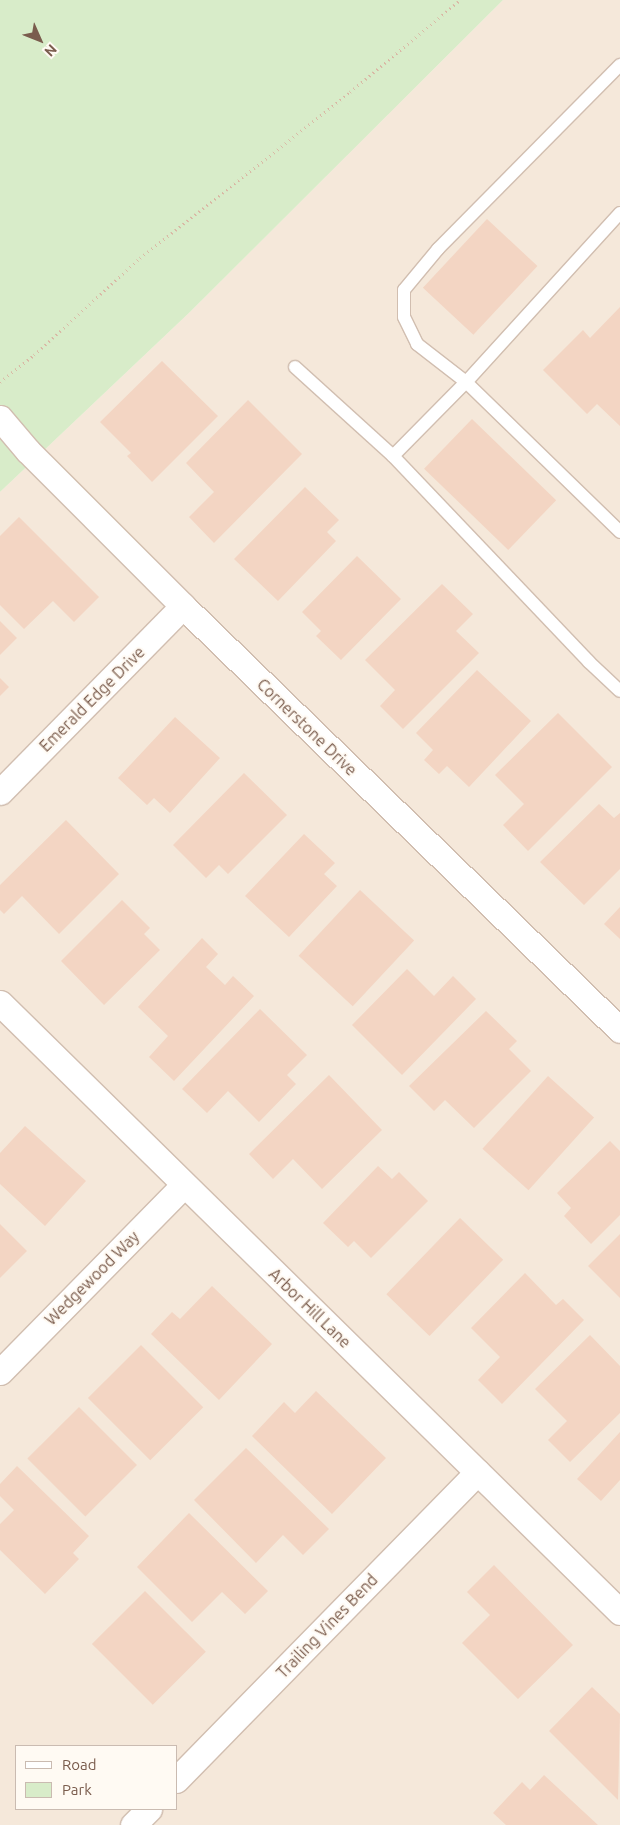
<!DOCTYPE html>
<style>
body{margin:0}
#map{position:relative;width:620px;height:1825px;overflow:hidden;background:#fdf6ec;font-family:Ubuntu,sans-serif}
div>[style]{position:absolute}
.residential>*{inset:0;background:#f5e8da}
.green>*{inset:0;background:#d8ecc9}
.building>*{inset:0;background:#f3d5c3;transform-origin:0 0}
.path>*{height:3px;margin-top:-1.5px;transform-origin:0;background:repeating-linear-gradient(90deg,#d9b8a5 0 1px,transparent 0 5px)}
.roads{filter:drop-shadow(1px 0 #d1beb0) drop-shadow(-1px 0 #d1beb0) drop-shadow(0 1px #d1beb0) drop-shadow(0 -1px #d1beb0)}
.lane>*{height:12px;margin:-6px;padding:0 6px;transform-origin:6px;border-radius:6px;background:#fff}
.street>*{height:25px;margin:-12.5px;padding:0 12.5px;transform-origin:12.5px;border-radius:12.5px;background:#fff}
span{translate:-50% -50%;white-space:nowrap;text-align:center;line-height:1.15;-webkit-text-stroke:4px #fffaf3;paint-order:stroke}
.street-label{font-size:16px;color:#7a5c4d}
.legend{position:absolute;left:15px;top:1745px;width:162px;height:65px;box-sizing:border-box;background:#fffaf3;border:1px solid #cabbb1;margin:0;padding:6px 9px;list-style:none;font-size:15px;color:#7a5c4d}
.legend li{display:flex;align-items:center;gap:10px;height:25px}
.legend b{width:25px;border:1px solid #cabbb1}
.north{position:absolute;left:15px;top:15px;width:50px;height:50px;-webkit-text-stroke:4px #fffaf3;paint-order:stroke;rotate:134deg;font-size:14px;font-weight:700;line-height:20px;text-align:center;color:#7a5c4d}
.north::after{content:'';display:block;margin:auto;width:18px;height:22px;background:#7a5c4d;clip-path:polygon(50% 0,100% 100%,50% 72%,0 100%)}
</style>
<div id="map">
<div class="residential">
<div style="clip-path:polygon(evenodd,503px 0,620px 0,620px 1825px,0 1825px,0 492px,190px 312px,503px 0,16px 1746px,176px 1746px,176px 1809px,16px 1809px,16px 1746px)"></div>
</div>
<div class="green">
<div style="clip-path:polygon(0 0,503px 0,190px 312px,0 492px)"></div>
</div>
<div class="building">
<div style="left:487px;top:219px;width:69px;height:94px;rotate:43deg"></div>
<div style="clip-path:polygon(620px 307px,620px 426px,597px 404px,587px 414px,543px 370px,583px 330px,590px 338px)"></div>
<div style="clip-path:polygon(162px 361px,218px 416px,152px 482px,127px 456px,131px 453px,100px 422px)"></div>
<div style="clip-path:polygon(248px 400px,302px 454px,214px 543px,189px 517px,214px 492px,186px 463px)"></div>
<div style="left:472px;top:419px;width:117px;height:69px;rotate:44deg"></div>
<div style="clip-path:polygon(305px 487px,339px 520px,327px 532px,336px 541px,278px 601px,234px 559px)"></div>
<div style="clip-path:polygon(19px 517px,99px 597px,74px 622px,53px 601px,24px 629px,0 605px,0 536px)"></div>
<div style="clip-path:polygon(357px 556px,401px 599px,341px 660px,316px 636px,321px 631px,302px 612px)"></div>
<div style="clip-path:polygon(442px 584px,473px 614px,456px 631px,479px 653px,403px 729px,380px 706px,395px 690px,365px 660px)"></div>
<div style="clip-path:polygon(0 621px,17px 638px,0 655px)"></div>
<div style="clip-path:polygon(477px 670px,531px 721px,469px 787px,447px 766px,439px 774px,424px 760px,433px 750px,416px 733px)"></div>
<div style="clip-path:polygon(0 678px,9px 687px,0 696px)"></div>
<div style="clip-path:polygon(558px 713px,612px 767px,528px 851px,503px 825px,524px 804px,495px 775px)"></div>
<div style="clip-path:polygon(175px 717px,220px 758px,170px 813px,154px 798px,147px 805px,118px 778px)"></div>
<div style="clip-path:polygon(244px 773px,287px 815px,228px 874px,219px 865px,206px 878px,173px 845px)"></div>
<div style="clip-path:polygon(599px 804px,614px 818px,620px 813px,620px 869px,584px 905px,540px 862px)"></div>
<div style="clip-path:polygon(66px 820px,119px 874px,59px 934px,22px 896px,4px 914px,0 910px,0 885px)"></div>
<div style="clip-path:polygon(304px 834px,335px 863px,324px 874px,337px 886px,289px 937px,245px 896px)"></div>
<div style="left:360px;top:890px;width:74px;height:90px;rotate:43deg"></div>
<div style="clip-path:polygon(122px 900px,150px 928px,144px 934px,160px 950px,104px 1005px,61px 961px)"></div>
<div style="clip-path:polygon(620px 907px,620px 939px,604px 924px)"></div>
<div style="clip-path:polygon(202px 938px,218px 954px,206px 967px,225px 985px,233px 976px,254px 996px,174px 1081px,149px 1057px,168px 1036px,138px 1007px)"></div>
<div style="clip-path:polygon(407px 969px,434px 996px,453px 976px,476px 999px,402px 1075px,352px 1025px)"></div>
<div style="clip-path:polygon(260px 1009px,307px 1055px,287px 1075px,296px 1084px,259px 1122px,228px 1091px,207px 1113px,182px 1089px)"></div>
<div style="clip-path:polygon(486px 1011px,517px 1041px,509px 1049px,531px 1071px,474px 1128px,445px 1100px,434px 1111px,409px 1086px)"></div>
<div style="clip-path:polygon(329px 1075px,382px 1130px,322px 1189px,293px 1159px,273px 1179px,249px 1154px)"></div>
<div style="left:548px;top:1076px;width:62px;height:98px;rotate:42deg"></div>
<div style="clip-path:polygon(25px 1126px,86px 1181px,45px 1226px,0 1184px,0 1153px)"></div>
<div style="clip-path:polygon(610px 1141px,620px 1151px,620px 1215px,591px 1244px,564px 1216px,571px 1208px,557px 1193px)"></div>
<div style="clip-path:polygon(378px 1166px,392px 1179px,399px 1172px,428px 1201px,371px 1258px,354px 1241px,348px 1247px,323px 1223px)"></div>
<div style="left:460px;top:1218px;width:60px;height:106px;rotate:44deg"></div>
<div style="clip-path:polygon(0 1224px,27px 1251px,0 1278px)"></div>
<div style="clip-path:polygon(620px 1234px,620px 1298px,588px 1266px)"></div>
<div style="clip-path:polygon(525px 1273px,556px 1305px,563px 1299px,584px 1320px,502px 1404px,478px 1380px,500px 1357px,471px 1328px)"></div>
<div style="clip-path:polygon(212px 1286px,272px 1344px,219px 1400px,151px 1334px,172px 1312px,180px 1319px)"></div>
<div style="clip-path:polygon(590px 1335px,620px 1366px,620px 1413px,570px 1462px,548px 1440px,567px 1421px,535px 1389px)"></div>
<div style="left:141px;top:1345px;width:88px;height:75px;rotate:45deg"></div>
<div style="clip-path:polygon(316px 1391px,386px 1458px,332px 1514px,252px 1436px,284px 1402px,295px 1413px)"></div>
<div style="left:79px;top:1407px;width:82px;height:73px;rotate:45deg"></div>
<div style="clip-path:polygon(620px 1432px,620px 1480px,601px 1501px,577px 1479px)"></div>
<div style="clip-path:polygon(246px 1448px,329px 1529px,303px 1555px,283px 1535px,256px 1563px,194px 1500px)"></div>
<div style="clip-path:polygon(17px 1466px,89px 1536px,73px 1553px,79px 1559px,45px 1594px,0 1550px,0 1524px,14px 1510px,0 1496px,0 1484px)"></div>
<div style="clip-path:polygon(189px 1513px,268px 1591px,245px 1614px,222px 1592px,192px 1622px,137px 1567px)"></div>
<div style="clip-path:polygon(494px 1565px,573px 1645px,518px 1699px,462px 1643px,490px 1615px,467px 1592px)"></div>
<div style="left:145px;top:1591px;width:86px;height:75px;rotate:45deg"></div>
<div style="clip-path:polygon(592px 1687px,620px 1714px,618px 1800px,549px 1731px)"></div>
<div style="clip-path:polygon(544px 1775px,598px 1825px,506px 1825px,493px 1813px,522px 1782px,530px 1790px)"></div>
</div>
<div class="path">
<div style="left:0;top:382px;width:43px;rotate:-38.5deg"></div>
<div style="left:34px;top:355px;width:144px;rotate:-42.5deg"></div>
<div style="left:140px;top:258px;width:268px;rotate:-38.3deg"></div>
<div style="left:350px;top:92px;width:143px;rotate:-39.9deg"></div>
</div>
<div class="roads">
<div class="lane">
<div style="left:620px;top:65px;width:259px;rotate:134.7deg"></div>
<div style="left:438px;top:249px;width:53px;rotate:129.7deg"></div>
<div style="left:404px;top:290px;width:27px;rotate:90deg"></div>
<div style="left:404px;top:317px;width:30px;rotate:64deg"></div>
<div style="left:417px;top:344px;width:62px;rotate:37.8deg"></div>
<div style="left:466px;top:382px;width:104px;rotate:134.6deg"></div>
<div style="left:393px;top:456px;width:284px;rotate:46.4deg"></div>
<div style="left:589px;top:662px;width:42px;rotate:43.1deg"></div>
<div style="left:620px;top:213px;width:229px;rotate:132.3deg"></div>
<div style="left:466px;top:382px;width:215px;rotate:44.2deg"></div>
<div style="left:295px;top:367px;width:132px;rotate:42.2deg"></div>
</div>
<div class="street">
<div style="left:0;top:418px;width:43px;rotate:49.7deg"></div>
<div style="left:28px;top:451px;width:219px;rotate:45deg"></div>
<div style="left:183px;top:606px;width:609px;rotate:44.13deg"></div>
<div style="left:0;top:792px;width:261px;rotate:-45.5deg"></div>
<div style="left:0;top:1003px;width:869px;rotate:44.49deg"></div>
<div style="left:0;top:1372px;width:262px;rotate:-45.5deg"></div>
<div style="left:176px;top:1780px;width:431px;rotate:-45.6deg"></div>
<div style="left:133px;top:1825px;width:23px;rotate:-45deg"></div>
</div>
</div>
<div class="street-label">
<span style="left:92px;top:699px;rotate:-45deg">Emerald Edge Drive</span>
<span style="left:307px;top:727px;rotate:44deg">Cornerstone Drive</span>
<span style="left:92px;top:1278px;rotate:-45deg">Wedgewood Way</span>
<span style="left:310px;top:1308px;rotate:44deg">Arbor Hill Lane</span>
<span style="left:327px;top:1626px;rotate:-46deg">Trailing Vines Bend</span>
</div>
<ul class="legend">
<li><b style="height:6px;background:#fff"></b>Road</li>
<li><b style="height:14px;background:#d8ecc9"></b>Park</li>
</ul>
<div class="north">N</div>
</div>
